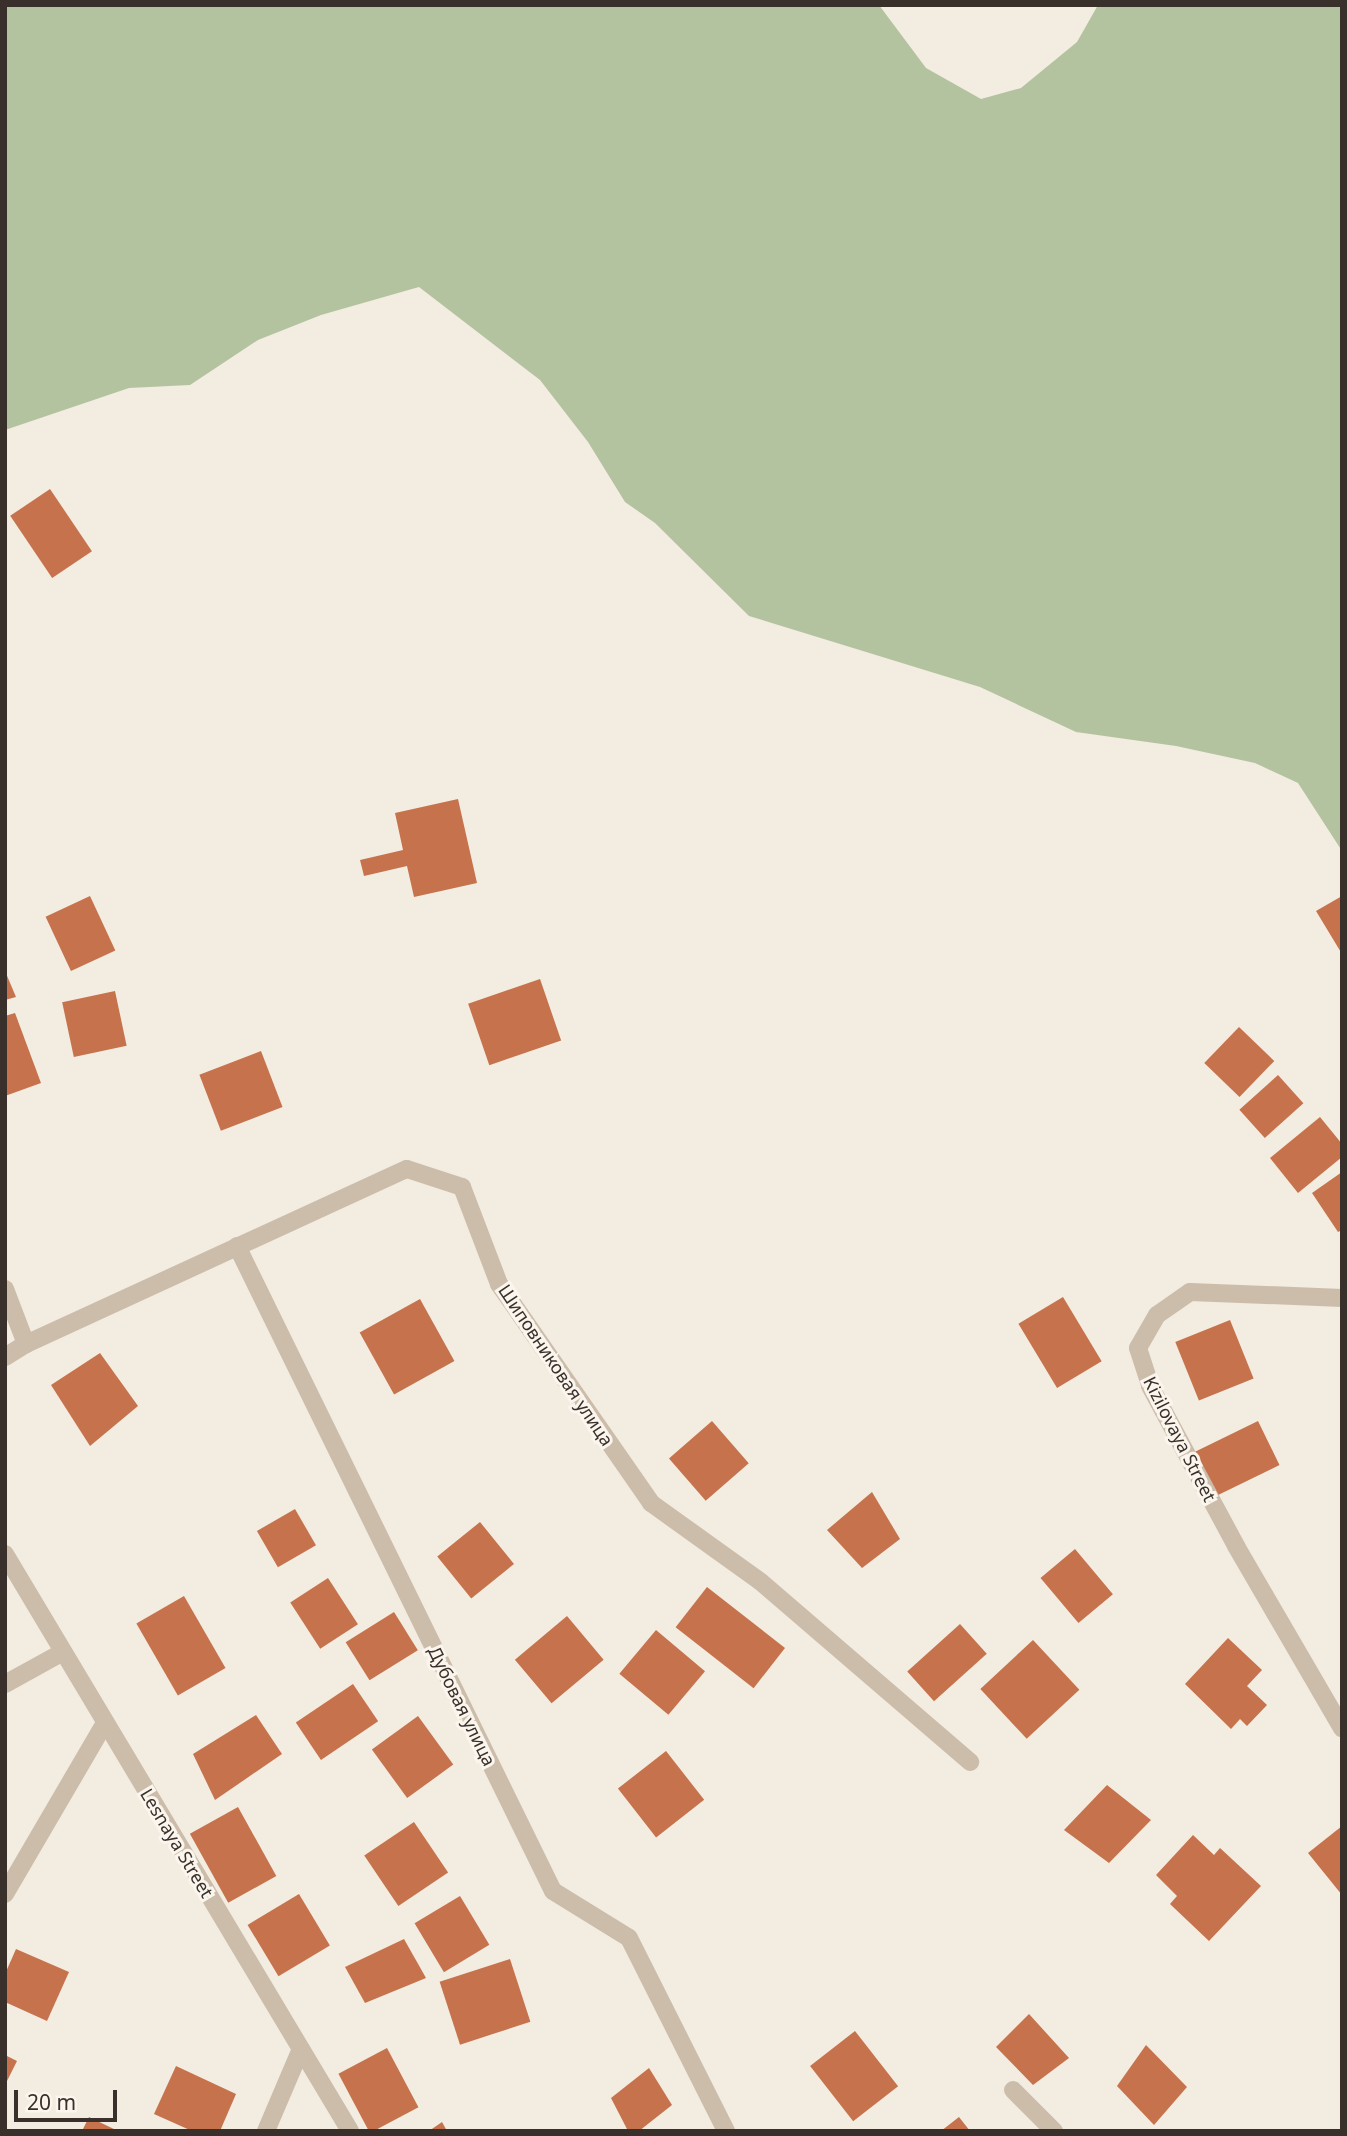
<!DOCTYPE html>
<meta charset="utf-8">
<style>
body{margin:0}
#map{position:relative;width:1347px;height:2136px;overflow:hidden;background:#f3ece0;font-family:"Noto Sans",sans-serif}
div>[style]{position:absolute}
.green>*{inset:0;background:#b4c39f}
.building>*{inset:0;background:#c6724c;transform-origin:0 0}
.minor>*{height:18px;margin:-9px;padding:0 9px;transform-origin:9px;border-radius:9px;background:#ccbdab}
span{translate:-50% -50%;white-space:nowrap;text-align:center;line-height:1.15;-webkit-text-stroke:6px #faf5ed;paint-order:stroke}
.street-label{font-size:18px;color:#3a302b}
.frame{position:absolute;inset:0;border:7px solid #3a302b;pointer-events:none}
.scale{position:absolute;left:14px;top:2090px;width:103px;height:32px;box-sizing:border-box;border:4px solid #3a302b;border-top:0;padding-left:9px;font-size:21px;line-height:24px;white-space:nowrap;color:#3a302b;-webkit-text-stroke:5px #faf5ed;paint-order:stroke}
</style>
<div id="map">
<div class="green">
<div style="clip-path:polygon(5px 5px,879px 5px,926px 68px,981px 99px,1021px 88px,1077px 42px,1098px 5px,1342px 5px,1342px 851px,1298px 783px,1255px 763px,1176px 746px,1076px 732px,980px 687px,749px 616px,655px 523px,625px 502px,588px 442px,540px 380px,419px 287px,321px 315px,258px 340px,190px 385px,129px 388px,5px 430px)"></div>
</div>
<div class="building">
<div style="left:50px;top:489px;width:75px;height:48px;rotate:56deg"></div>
<div style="clip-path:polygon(458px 799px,477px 883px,414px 897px,407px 866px,364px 876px,360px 860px,403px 850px,395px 813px)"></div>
<div style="left:90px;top:896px;width:60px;height:49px;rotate:65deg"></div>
<div style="clip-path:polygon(1342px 896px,1342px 954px,1316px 911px)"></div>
<div style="clip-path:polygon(5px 971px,16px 997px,5px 1000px)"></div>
<div style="left:540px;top:979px;width:65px;height:76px;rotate:71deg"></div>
<div style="left:115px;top:991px;width:56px;height:54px;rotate:78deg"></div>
<div style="clip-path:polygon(15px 1013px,41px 1083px,5px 1096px,5px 1016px)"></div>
<div style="left:1239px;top:1027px;width:49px;height:50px;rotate:44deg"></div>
<div style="left:261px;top:1051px;width:60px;height:66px;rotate:69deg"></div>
<div style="left:1278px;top:1075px;width:38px;height:52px;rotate:48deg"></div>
<div style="clip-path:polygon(1320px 1117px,1342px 1144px,1342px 1157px,1298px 1193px,1270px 1158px)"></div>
<div style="clip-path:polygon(1342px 1172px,1342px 1230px,1338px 1232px,1312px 1193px)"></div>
<div style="left:1063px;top:1297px;width:75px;height:52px;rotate:59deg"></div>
<div style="left:420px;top:1299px;width:71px;height:69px;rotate:61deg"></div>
<div style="left:1230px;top:1320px;width:63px;height:59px;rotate:68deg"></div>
<div style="clip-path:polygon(100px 1353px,138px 1406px,90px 1446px,51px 1385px)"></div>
<div style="left:712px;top:1421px;width:56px;height:57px;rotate:49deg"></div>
<div style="left:1258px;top:1421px;width:49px;height:70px;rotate:64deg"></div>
<div style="clip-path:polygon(872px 1492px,900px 1539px,862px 1568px,827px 1530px)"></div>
<div style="left:295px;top:1509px;width:42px;height:44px;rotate:60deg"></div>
<div style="left:480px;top:1522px;width:54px;height:55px;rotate:51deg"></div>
<div style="left:1075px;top:1549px;width:59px;height:45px;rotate:50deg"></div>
<div style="left:328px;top:1578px;width:55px;height:45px;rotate:57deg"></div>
<div style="left:707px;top:1587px;width:99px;height:51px;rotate:38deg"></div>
<div style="left:184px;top:1596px;width:83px;height:55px;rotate:60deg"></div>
<div style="left:394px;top:1612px;width:45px;height:57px;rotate:58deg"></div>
<div style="left:567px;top:1616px;width:57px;height:68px;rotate:50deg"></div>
<div style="left:960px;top:1624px;width:40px;height:71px;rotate:48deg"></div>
<div style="left:656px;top:1630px;width:64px;height:57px;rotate:40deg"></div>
<div style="clip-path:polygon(1228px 1638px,1262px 1670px,1247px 1686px,1267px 1705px,1247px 1726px,1240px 1719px,1231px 1729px,1185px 1684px)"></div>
<div style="left:1033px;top:1640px;width:68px;height:72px;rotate:47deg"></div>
<div style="left:353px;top:1684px;width:45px;height:69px;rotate:56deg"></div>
<div style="clip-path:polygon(256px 1715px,282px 1754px,215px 1800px,193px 1754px)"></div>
<div style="left:418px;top:1716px;width:60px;height:57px;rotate:54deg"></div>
<div style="left:666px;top:1751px;width:62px;height:61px;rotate:52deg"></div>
<div style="clip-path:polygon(1107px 1785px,1151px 1820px,1109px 1863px,1064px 1830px)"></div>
<div style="left:238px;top:1807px;width:79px;height:55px;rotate:61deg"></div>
<div style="left:414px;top:1822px;width:61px;height:60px;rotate:56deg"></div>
<div style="clip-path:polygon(1342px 1826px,1342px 1895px,1308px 1853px)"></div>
<div style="clip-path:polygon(1193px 1835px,1214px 1855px,1220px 1848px,1261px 1886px,1209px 1941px,1170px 1904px,1177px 1896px,1156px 1875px)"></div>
<div style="left:299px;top:1894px;width:60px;height:60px;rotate:59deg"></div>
<div style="left:460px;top:1896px;width:57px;height:53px;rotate:59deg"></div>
<div style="clip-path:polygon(404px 1939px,426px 1978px,365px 2003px,345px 1967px)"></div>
<div style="clip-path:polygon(16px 1949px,69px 1972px,47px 2021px,5px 2002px,5px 1974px)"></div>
<div style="left:510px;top:1959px;width:66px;height:74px;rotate:72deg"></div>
<div style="clip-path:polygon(1029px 2014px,1069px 2058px,1033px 2085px,996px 2047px)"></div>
<div style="left:855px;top:2031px;width:70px;height:57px;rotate:52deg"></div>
<div style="clip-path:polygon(1146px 2045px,1187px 2087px,1154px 2125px,1117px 2086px)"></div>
<div style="left:387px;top:2048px;width:67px;height:55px;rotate:62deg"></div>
<div style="clip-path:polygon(5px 2055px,17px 2061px,5px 2085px)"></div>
<div style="clip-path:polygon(176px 2066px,236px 2094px,220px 2131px,192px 2131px,154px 2114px)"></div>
<div style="clip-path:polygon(649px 2068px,672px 2105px,639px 2131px,628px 2131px,611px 2098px)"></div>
<div style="clip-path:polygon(89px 2117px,118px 2131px,82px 2131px)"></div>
<div style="clip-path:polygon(959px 2117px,970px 2131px,941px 2131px)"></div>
<div style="clip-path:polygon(442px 2122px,447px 2131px,429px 2131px)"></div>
</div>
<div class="minor">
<div style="left:237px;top:1246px;width:718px;rotate:63.9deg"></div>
<div style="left:553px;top:1891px;width:89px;rotate:31.7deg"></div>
<div style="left:629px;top:1938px;width:216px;rotate:63.3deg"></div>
<div style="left:5px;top:1289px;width:59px;rotate:69.1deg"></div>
<div style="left:1342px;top:1298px;width:152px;rotate:-177.7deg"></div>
<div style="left:1190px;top:1292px;width:40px;rotate:145.1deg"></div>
<div style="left:1157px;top:1315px;width:38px;rotate:120deg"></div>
<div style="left:1138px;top:1348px;width:40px;rotate:72deg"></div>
<div style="left:1150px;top:1386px;width:182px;rotate:61.7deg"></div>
<div style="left:1236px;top:1546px;width:211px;rotate:59.8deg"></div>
<div style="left:5px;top:1357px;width:25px;rotate:-32deg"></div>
<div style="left:26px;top:1344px;width:419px;rotate:-24.7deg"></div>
<div style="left:407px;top:1169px;width:58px;rotate:18.1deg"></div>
<div style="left:462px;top:1187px;width:104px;rotate:69.1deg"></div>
<div style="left:499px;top:1284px;width:267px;rotate:55.2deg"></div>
<div style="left:651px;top:1503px;width:135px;rotate:35.7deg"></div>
<div style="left:761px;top:1582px;width:276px;rotate:40.7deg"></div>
<div style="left:5px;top:1554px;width:672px;rotate:59.12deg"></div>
<div style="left:5px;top:1684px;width:66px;rotate:-28.9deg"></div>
<div style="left:5px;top:1894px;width:198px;rotate:-59.7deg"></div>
<div style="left:1013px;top:2090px;width:58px;rotate:45deg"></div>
<div style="left:266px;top:2131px;width:89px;rotate:-66.9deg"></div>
</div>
<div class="street-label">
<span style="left:556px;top:1365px;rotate:56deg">Шиповниковая улица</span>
<span style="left:1180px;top:1439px;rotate:63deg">Kizilovaya Street</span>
<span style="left:462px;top:1706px;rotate:64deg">Дубовая улица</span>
<span style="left:177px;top:1843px;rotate:59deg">Lesnaya Street</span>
</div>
<div class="frame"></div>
<div class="scale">20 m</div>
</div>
